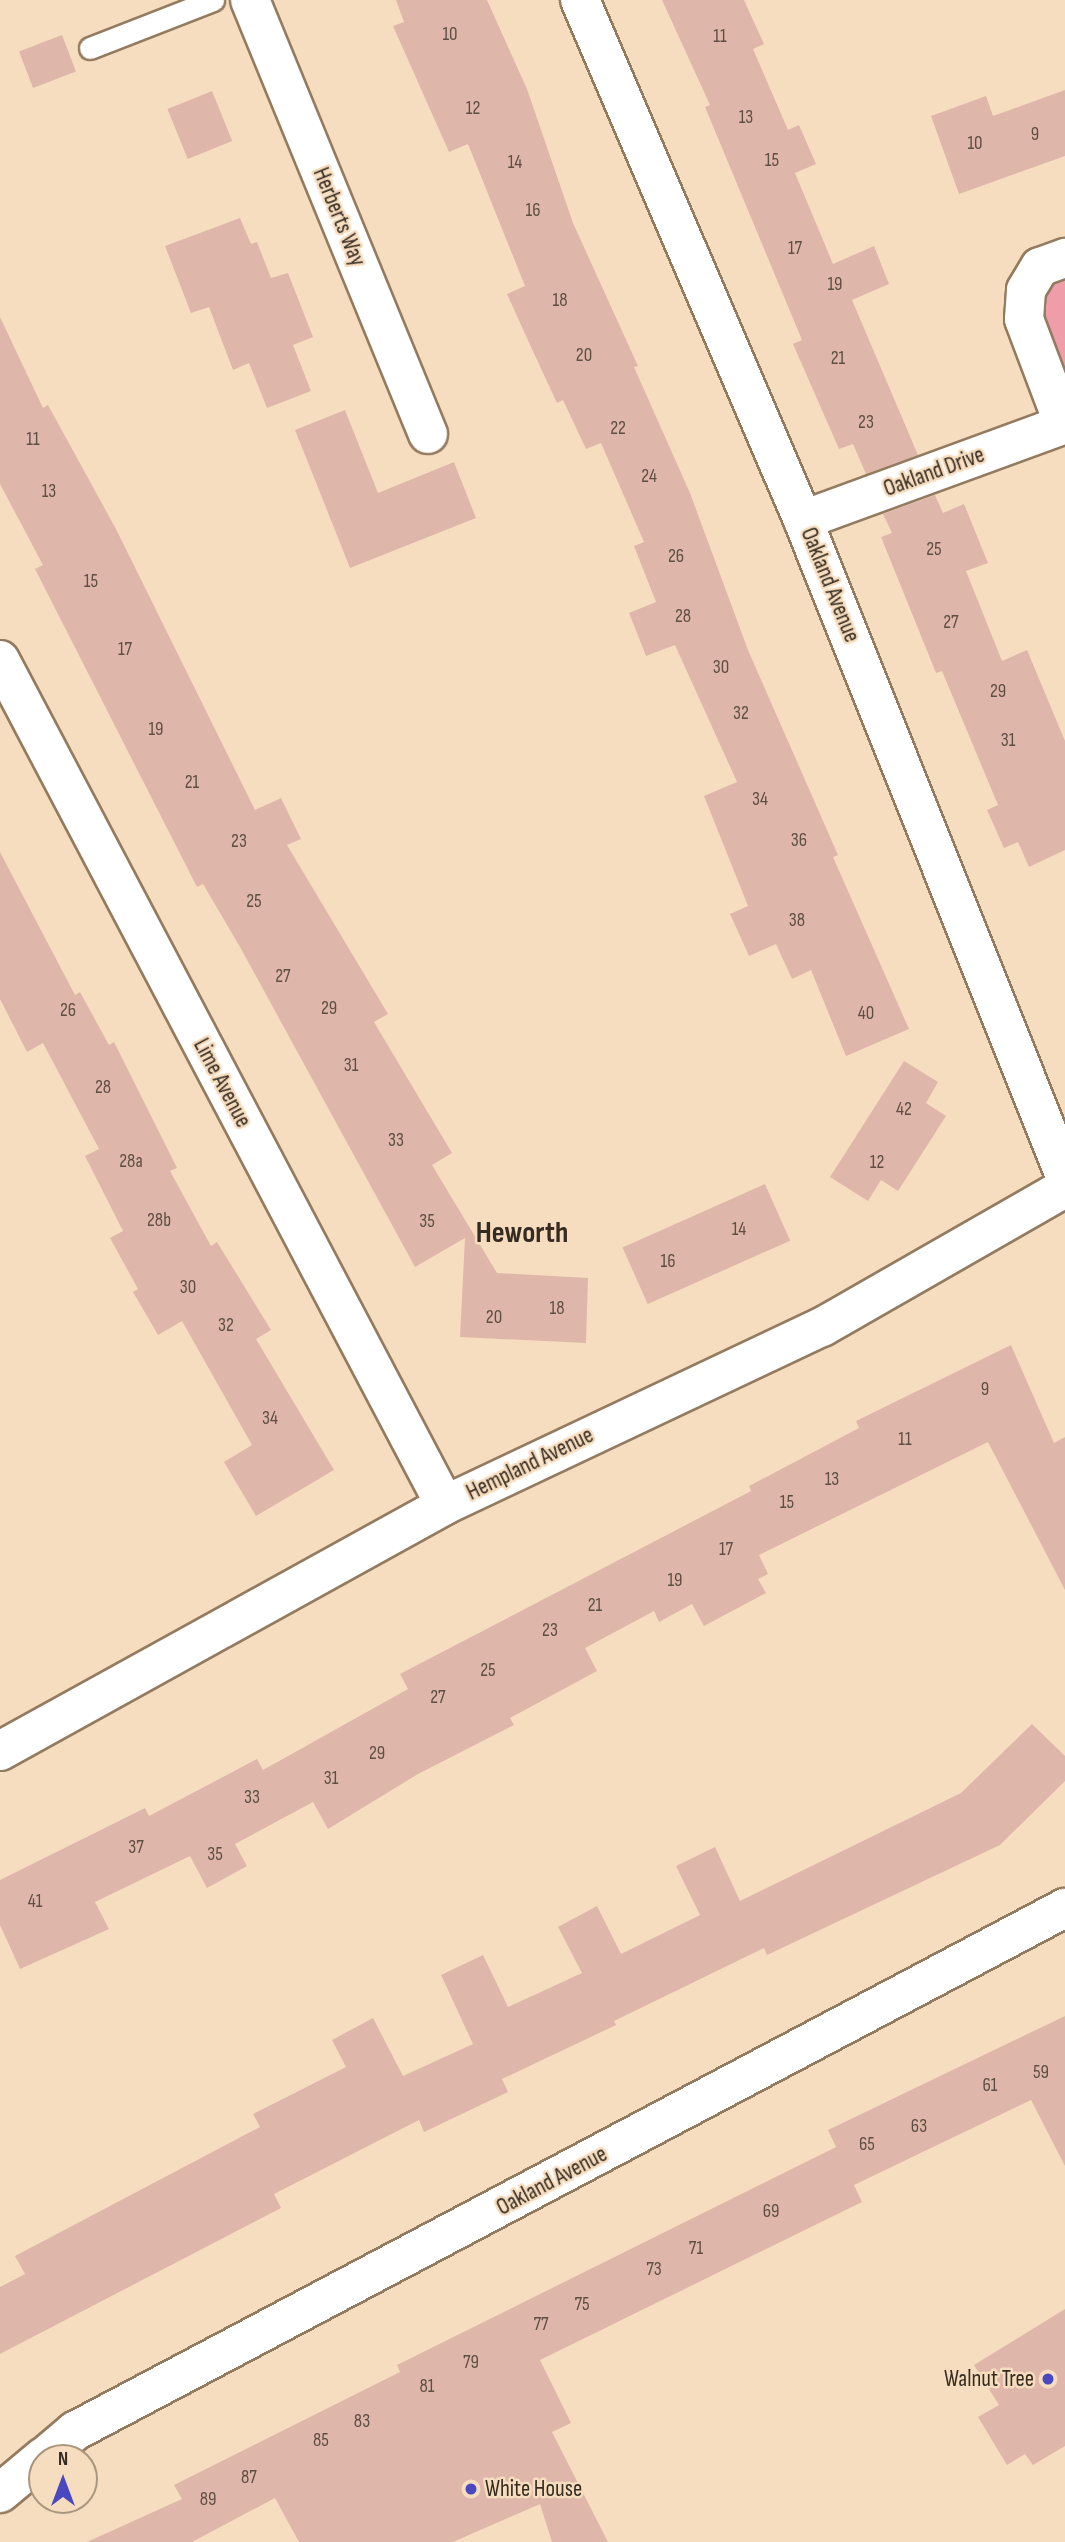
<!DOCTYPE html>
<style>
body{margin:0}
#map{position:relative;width:1065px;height:2542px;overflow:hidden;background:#f7ddbf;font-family:"Sofia Sans Condensed",sans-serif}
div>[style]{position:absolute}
.green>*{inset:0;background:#f09daa}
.building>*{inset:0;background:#deb7aa;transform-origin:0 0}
.roads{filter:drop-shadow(2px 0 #937b60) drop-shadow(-2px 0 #937b60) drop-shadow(0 2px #937b60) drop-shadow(0 -2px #937b60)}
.service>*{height:21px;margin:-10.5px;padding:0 10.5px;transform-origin:10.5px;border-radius:10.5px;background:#fff}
.minor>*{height:38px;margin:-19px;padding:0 19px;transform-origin:19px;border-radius:19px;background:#fff}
.dots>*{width:19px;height:19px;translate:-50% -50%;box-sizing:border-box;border:4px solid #f7ddbf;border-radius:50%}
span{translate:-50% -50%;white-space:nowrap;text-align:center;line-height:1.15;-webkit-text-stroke:5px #f7ddbf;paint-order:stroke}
.number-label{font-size:19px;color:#5f4e42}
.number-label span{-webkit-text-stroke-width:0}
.street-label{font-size:23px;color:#352b20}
.poi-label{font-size:23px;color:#352b20}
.right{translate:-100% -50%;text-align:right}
.left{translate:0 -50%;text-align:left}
.district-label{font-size:30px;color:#352b20;font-weight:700}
.north{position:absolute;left:28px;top:2444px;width:70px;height:70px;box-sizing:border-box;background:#f7ddbf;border:2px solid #a9967f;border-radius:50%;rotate:0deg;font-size:19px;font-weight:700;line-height:28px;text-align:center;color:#352b20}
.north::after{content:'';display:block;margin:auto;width:24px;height:32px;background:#4948be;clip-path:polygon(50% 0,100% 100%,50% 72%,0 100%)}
</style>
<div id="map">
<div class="green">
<div style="clip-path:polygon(1065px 278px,1065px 371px,1039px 306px,1048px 284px)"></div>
</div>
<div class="building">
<div style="clip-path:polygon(396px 0,487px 0,527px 89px,573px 223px,638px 366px,634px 367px,690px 493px,748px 650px,838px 855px,833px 857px,909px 1029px,846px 1056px,811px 970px,792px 979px,776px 944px,749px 956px,730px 914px,748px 906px,704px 796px,737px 782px,675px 645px,646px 656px,629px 613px,656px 602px,634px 546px,644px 542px,601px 443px,586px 449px,563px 400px,557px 403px,531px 347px,507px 294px,525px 286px,468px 144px,449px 152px,393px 26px,404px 22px)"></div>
<div style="clip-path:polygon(662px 0,744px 0,764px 44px,753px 49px,788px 130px,799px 125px,816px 164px,795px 173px,833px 264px,874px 246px,889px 284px,852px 300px,918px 455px,866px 474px,853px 444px,839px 449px,793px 344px,802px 340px,705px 107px,710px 105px)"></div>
<div style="left:62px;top:35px;width:39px;height:46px;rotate:69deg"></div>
<div style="clip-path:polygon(1065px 90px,1065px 156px,959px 194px,931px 116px,986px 96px,993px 116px)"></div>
<div style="left:212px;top:91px;width:54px;height:48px;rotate:68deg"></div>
<div style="clip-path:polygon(240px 218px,251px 244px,257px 242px,271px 278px,288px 273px,313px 337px,293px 345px,311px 391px,267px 408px,249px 363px,233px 370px,209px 307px,191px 313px,165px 246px)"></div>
<div style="clip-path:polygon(0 317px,43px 408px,48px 405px,116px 529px,255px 810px,281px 798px,301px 839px,287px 845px,388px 1014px,374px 1022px,452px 1153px,432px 1165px,497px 1273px,588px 1278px,586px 1343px,460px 1337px,465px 1238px,415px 1267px,240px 947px,203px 884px,197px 887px,35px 569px,43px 565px,0 484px)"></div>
<div style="clip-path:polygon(345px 410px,378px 493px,454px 462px,476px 518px,350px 568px,295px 430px)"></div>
<div style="clip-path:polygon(935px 495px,943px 513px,964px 504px,988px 563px,966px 571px,1002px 661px,1027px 650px,1065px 741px,1065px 850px,1029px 867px,1018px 842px,1004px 848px,987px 810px,998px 805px,942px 671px,936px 673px,881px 537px,892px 533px,883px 514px)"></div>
<div style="clip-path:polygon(0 852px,75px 995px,80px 992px,109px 1045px,114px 1042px,177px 1168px,170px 1171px,211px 1246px,217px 1242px,271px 1330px,256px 1339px,334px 1470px,256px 1516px,224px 1462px,252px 1445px,182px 1321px,158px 1335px,133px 1292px,138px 1289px,110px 1238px,123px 1231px,85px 1156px,99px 1149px,43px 1043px,27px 1052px,0 999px)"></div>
<div style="clip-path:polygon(904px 1061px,938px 1082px,926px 1103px,946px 1116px,898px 1191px,881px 1180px,868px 1201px,830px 1177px)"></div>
<div style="left:765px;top:1184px;width:62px;height:156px;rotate:66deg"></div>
<div style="clip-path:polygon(1011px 1345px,1054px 1443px,1065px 1437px,1065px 1590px,988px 1442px,759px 1555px,768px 1574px,758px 1579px,766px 1593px,704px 1626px,692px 1604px,659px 1622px,654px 1611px,585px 1648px,597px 1671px,510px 1718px,514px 1725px,418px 1774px,328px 1829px,313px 1802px,235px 1844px,247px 1866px,207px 1888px,190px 1856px,95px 1902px,109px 1929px,20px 1969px,0 1925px,0 1880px,145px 1808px,149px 1816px,257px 1759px,263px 1770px,408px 1689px,400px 1674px,751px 1491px,749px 1486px,859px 1428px,856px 1421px)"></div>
<div style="clip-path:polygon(1032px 1724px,1065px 1756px,1065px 1781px,1000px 1845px,767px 1955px,764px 1948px,614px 2021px,616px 2025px,502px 2079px,508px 2092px,424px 2132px,419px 2120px,274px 2194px,281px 2208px,0 2354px,0 2287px,25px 2274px,15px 2256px,260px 2127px,253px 2114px,346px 2067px,332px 2040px,373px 2018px,403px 2076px,473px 2044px,441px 1975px,483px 1955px,508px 2007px,582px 1973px,558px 1927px,597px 1906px,621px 1954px,700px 1915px,676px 1866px,715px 1847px,740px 1901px,961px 1793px)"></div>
<div style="clip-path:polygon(1065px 2016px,1065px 2166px,1031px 2100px,854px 2185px,862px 2202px,540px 2360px,571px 2423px,552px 2432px,608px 2542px,552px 2542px,540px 2504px,453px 2542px,299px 2542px,275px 2498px,192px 2542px,87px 2542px,182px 2499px,174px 2485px,400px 2372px,397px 2365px,836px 2147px,828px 2130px)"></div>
<div style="clip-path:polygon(1065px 2309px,1065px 2446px,1033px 2465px,1025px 2454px,1007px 2465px,978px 2417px,999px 2405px,974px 2365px)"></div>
</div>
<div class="roads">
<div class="service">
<div style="left:90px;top:48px;width:132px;rotate:-21.3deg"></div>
</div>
<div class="minor">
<div style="left:250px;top:0;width:469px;rotate:67.7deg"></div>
<div style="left:580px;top:0;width:566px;rotate:66.79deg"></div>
<div style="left:803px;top:520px;width:706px;rotate:68.23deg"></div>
<div style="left:1064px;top:425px;width:113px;rotate:-110.7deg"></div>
<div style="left:1024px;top:319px;width:29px;rotate:-86deg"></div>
<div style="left:1026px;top:290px;width:27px;rotate:-59deg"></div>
<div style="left:1040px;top:267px;width:27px;rotate:-20deg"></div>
<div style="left:803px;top:520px;width:279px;rotate:-20.1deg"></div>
<div style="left:0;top:660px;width:955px;rotate:62.23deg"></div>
<div style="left:0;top:1751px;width:508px;rotate:-28.93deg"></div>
<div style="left:445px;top:1505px;width:417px;rotate:-25.3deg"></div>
<div style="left:822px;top:1327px;width:280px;rotate:-29.8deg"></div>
<div style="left:43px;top:2458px;width:42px;rotate:-40.2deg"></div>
<div style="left:75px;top:2431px;width:1120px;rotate:-27.85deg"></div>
<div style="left:0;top:2493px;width:55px;rotate:-39.8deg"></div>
</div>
</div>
<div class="dots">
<div style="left:1048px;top:2379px;background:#4948be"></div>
<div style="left:471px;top:2489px;background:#4948be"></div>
</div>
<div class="number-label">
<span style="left:450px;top:35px">10</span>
<span style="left:720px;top:37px">11</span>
<span style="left:473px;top:109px">12</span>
<span style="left:746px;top:118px">13</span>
<span style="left:1035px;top:135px">9</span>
<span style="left:975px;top:144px">10</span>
<span style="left:772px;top:161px">15</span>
<span style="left:515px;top:163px">14</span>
<span style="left:533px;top:211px">16</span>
<span style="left:795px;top:249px">17</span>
<span style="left:835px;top:285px">19</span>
<span style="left:560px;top:301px">18</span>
<span style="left:584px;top:356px">20</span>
<span style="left:838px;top:359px">21</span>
<span style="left:866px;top:423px">23</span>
<span style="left:618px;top:429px">22</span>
<span style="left:33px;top:440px">11</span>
<span style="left:649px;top:477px">24</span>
<span style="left:49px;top:492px">13</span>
<span style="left:934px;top:550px">25</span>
<span style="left:676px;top:557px">26</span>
<span style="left:91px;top:582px">15</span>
<span style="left:683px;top:617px">28</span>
<span style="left:951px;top:623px">27</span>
<span style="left:125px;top:650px">17</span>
<span style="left:721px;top:668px">30</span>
<span style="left:998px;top:692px">29</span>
<span style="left:741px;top:714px">32</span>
<span style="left:156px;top:730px">19</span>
<span style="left:1008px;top:741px">31</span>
<span style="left:192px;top:783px">21</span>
<span style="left:760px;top:800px">34</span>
<span style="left:799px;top:841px">36</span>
<span style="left:239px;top:842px">23</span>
<span style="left:254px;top:902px">25</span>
<span style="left:797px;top:921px">38</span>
<span style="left:283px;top:977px">27</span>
<span style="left:329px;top:1009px">29</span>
<span style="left:68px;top:1011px">26</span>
<span style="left:866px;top:1014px">40</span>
<span style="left:351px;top:1066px">31</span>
<span style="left:103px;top:1088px">28</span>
<span style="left:904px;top:1110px">42</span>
<span style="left:396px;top:1141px">33</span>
<span style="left:131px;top:1162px">28a</span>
<span style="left:877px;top:1163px">12</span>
<span style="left:159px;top:1221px">28b</span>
<span style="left:427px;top:1222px">35</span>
<span style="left:739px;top:1230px">14</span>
<span style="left:668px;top:1262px">16</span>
<span style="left:188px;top:1288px">30</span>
<span style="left:557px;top:1309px">18</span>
<span style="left:494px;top:1318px">20</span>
<span style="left:226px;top:1326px">32</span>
<span style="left:985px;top:1390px">9</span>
<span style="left:270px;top:1419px">34</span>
<span style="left:905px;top:1440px">11</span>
<span style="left:832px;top:1480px">13</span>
<span style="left:787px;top:1503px">15</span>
<span style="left:726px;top:1550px">17</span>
<span style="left:675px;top:1581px">19</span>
<span style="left:595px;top:1606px">21</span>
<span style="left:550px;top:1631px">23</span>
<span style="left:488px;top:1671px">25</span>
<span style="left:438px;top:1698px">27</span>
<span style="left:377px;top:1754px">29</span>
<span style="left:331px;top:1779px">31</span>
<span style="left:252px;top:1798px">33</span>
<span style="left:136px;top:1848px">37</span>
<span style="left:215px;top:1855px">35</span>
<span style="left:35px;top:1902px">41</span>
<span style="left:1041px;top:2073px">59</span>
<span style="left:990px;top:2086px">61</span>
<span style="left:919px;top:2127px">63</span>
<span style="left:867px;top:2145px">65</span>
<span style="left:771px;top:2212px">69</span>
<span style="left:696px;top:2249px">71</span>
<span style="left:654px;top:2270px">73</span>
<span style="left:582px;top:2305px">75</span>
<span style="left:541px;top:2325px">77</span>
<span style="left:471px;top:2363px">79</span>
<span style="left:427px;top:2387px">81</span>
<span style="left:362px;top:2422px">83</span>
<span style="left:321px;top:2441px">85</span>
<span style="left:249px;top:2478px">87</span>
<span style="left:208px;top:2500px">89</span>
</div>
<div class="street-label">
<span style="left:339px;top:217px;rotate:68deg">Herberts Way</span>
<span style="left:934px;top:472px;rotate:-20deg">Oakland Drive</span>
<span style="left:830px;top:585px;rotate:68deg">Oakland Avenue</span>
<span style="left:222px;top:1083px;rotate:62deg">Lime Avenue</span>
<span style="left:530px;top:1464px;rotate:-26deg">Hempland Avenue</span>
<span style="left:552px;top:2181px;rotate:-28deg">Oakland Avenue</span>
</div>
<div class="poi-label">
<span class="right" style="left:1034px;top:2379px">Walnut Tree</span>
<span class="left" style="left:485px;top:2489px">White House</span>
</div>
<div class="district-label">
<span style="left:522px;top:1233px">Heworth</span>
</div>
<div class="north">N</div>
</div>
